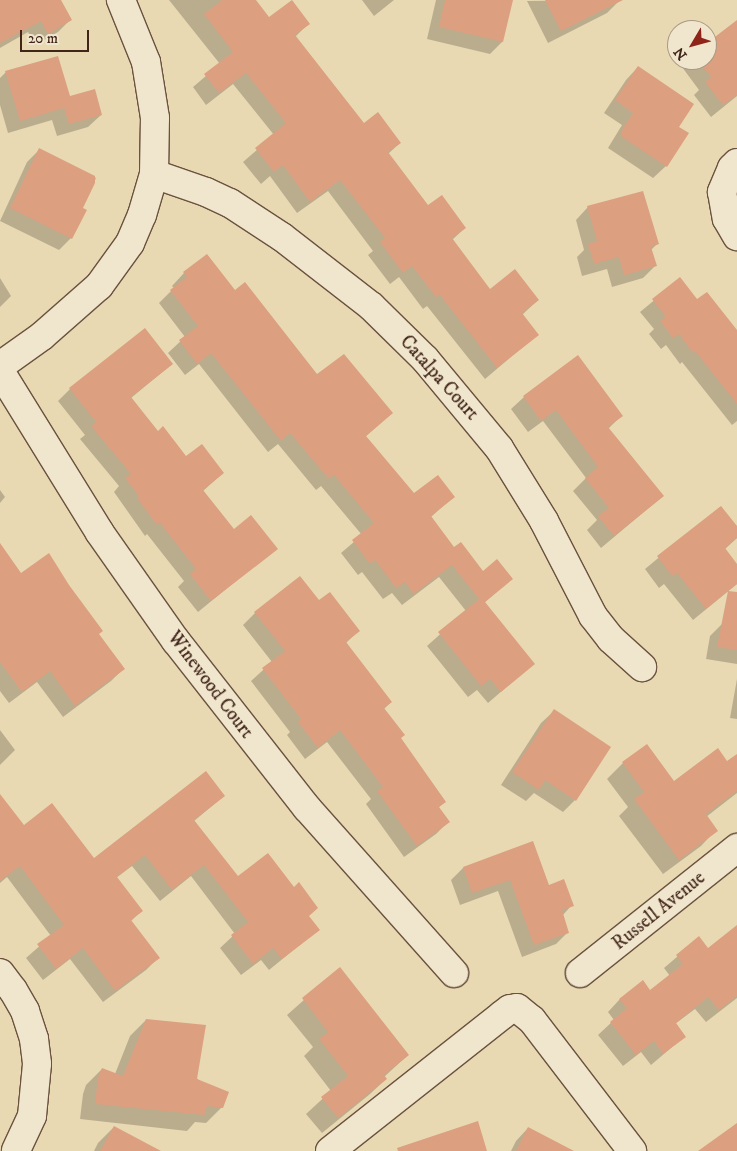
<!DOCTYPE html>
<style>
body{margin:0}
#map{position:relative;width:737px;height:1151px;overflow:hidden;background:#e8d9b2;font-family:"IM FELL DW Pica",serif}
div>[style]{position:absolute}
.shadow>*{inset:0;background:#0003}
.building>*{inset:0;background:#dc9f80}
.roads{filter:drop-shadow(1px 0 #6b523f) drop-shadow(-1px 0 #6b523f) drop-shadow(0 1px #6b523f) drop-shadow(0 -1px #6b523f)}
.minor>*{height:28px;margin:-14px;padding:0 14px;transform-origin:14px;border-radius:14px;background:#f0e6cd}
span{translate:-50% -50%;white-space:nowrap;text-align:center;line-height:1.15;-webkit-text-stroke:4px #f0e6cd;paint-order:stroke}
.street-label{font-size:19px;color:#412519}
.north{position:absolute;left:667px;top:20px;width:50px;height:50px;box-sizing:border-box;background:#f0e6cd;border:1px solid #aa9985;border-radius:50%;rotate:233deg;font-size:14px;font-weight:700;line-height:20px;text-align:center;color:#412519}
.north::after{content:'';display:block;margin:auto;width:18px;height:22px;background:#8f2418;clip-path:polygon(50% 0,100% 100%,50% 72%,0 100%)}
.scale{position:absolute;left:20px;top:30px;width:69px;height:22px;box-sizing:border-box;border:2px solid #412519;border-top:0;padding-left:6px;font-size:15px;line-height:18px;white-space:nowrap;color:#412519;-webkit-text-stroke:4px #f0e6cd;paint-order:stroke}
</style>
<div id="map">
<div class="shadow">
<div style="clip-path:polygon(0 0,59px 0,70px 20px,58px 32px,35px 45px,28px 32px,0 48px)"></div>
<div style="clip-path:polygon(169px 0,254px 0,269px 19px,308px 24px,295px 37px,364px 125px,400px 143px,388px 154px,428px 207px,465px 228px,452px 240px,490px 290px,538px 300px,522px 315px,537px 335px,485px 379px,427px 306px,423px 309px,399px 277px,390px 284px,368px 255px,373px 251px,328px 191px,297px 213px,270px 176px,261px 184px,243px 162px,274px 135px,233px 84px,206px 105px,193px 87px,220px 64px)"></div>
<div style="clip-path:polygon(362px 0,394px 0,374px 16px)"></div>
<div style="clip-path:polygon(436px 0,512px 0,502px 42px,490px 54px,427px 39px)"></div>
<div style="clip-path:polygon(527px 1px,619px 0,619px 1px,607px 13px,548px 43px)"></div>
<div style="clip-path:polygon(737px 22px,737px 96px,711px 117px,694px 95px,699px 90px,682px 67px,689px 60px,707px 60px,707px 45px)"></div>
<div style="clip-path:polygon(638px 67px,677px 127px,687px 134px,666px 166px,653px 178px,608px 148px,622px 125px,604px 113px,626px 80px)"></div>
<div style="clip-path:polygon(6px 72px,69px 98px,101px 115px,88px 127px,57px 136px,52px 120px,8px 133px,0 105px,0 78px)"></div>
<div style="clip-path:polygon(39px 150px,96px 178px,82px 208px,71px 238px,59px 250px,0 221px,27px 162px)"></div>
<div style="clip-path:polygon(588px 207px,657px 244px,651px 250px,655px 266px,643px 278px,612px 287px,607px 269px,582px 276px,577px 257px,584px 250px,576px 220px)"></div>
<div style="clip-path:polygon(184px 273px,234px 291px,317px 376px,392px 413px,365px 437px,414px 495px,453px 497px,431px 517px,454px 549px,483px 572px,511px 579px,484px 603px,533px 664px,488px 703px,477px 690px,468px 697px,427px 646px,466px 611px,439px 577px,402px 605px,392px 593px,383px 599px,362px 572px,358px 575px,341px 553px,362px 535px,321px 486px,316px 490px,278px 444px,268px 452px,199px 364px,185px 375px,168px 353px,185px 337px,159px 303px,174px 288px,172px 286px)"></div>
<div style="clip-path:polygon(0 278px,11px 296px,0 307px)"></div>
<div style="clip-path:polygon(680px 279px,697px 301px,737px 339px,737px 421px,732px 425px,682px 362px,680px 364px,666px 345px,661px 349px,649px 334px,654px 329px,640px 312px)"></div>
<div style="clip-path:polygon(172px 364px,131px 398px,157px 432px,186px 458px,223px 473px,203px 491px,233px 531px,276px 548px,198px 612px,178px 587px,184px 581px,147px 534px,145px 536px,114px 492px,119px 486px,80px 439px,85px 435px,58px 401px,70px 389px)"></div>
<div style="clip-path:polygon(524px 397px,621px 416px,608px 429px,663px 496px,601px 548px,587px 530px,597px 520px,573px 491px,586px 478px,543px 421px,528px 432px,511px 409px)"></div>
<div style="clip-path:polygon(0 490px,5px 497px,0 503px)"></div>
<div style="clip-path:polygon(720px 507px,737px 528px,737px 538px,724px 550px,737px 566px,737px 584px,693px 620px,664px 584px,659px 588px,645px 569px)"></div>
<div style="clip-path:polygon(0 545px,20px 575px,98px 634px,123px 669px,111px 681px,63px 717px,37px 682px,9px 703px,0 691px)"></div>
<div style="clip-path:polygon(319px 602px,358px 631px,346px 643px,391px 702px,384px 709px,399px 739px,445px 801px,438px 808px,448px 822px,436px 834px,404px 857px,366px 804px,371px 799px,327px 742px,305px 759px,287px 735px,290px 732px,251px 681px,272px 662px,243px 625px,255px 613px)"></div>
<div style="clip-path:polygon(722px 624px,737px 627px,737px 664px,706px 659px,710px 636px)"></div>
<div style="clip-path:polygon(737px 679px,737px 719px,730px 718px)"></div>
<div style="clip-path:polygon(554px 711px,575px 800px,563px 812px,534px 793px,526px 801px,501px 785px,541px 723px)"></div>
<div style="clip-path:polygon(0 730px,15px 750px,0 765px)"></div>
<div style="clip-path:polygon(647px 745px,674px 782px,727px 763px,737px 755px,737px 793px,706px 817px,716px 830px,701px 846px,663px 874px,619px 816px,628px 807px,607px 779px,623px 763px)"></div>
<div style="clip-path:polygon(0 796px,23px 826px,94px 860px,224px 796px,194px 821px,238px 877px,308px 916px,318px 930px,269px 970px,261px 960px,241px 975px,220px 948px,235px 934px,191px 876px,160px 901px,132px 866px,116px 878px,141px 911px,131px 921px,158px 958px,146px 970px,103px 1002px,70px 959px,43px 980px,26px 958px,51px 936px,7px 877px,0 883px)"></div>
<div style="clip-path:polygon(533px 843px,548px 886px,572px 905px,562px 916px,568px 932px,556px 944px,522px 957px,498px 891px,460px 905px,451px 880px,463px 868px)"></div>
<div style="clip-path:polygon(737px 927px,737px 998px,706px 1022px,695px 1009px,675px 1024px,685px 1036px,651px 1065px,641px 1052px,623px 1066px,598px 1035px,614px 1020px,608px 1012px,620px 999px,650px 992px,670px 976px,664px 968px,699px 938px,708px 950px)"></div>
<div style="clip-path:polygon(339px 969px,408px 1055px,384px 1077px,386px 1079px,370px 1094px,322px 1133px,306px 1114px,331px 1091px,304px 1056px,313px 1047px,287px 1015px)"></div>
<div style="clip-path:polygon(146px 1020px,222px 1107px,206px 1123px,195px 1122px,187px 1131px,80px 1119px,83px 1094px,86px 1085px,102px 1069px,115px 1074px,130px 1036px)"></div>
<div style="clip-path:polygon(114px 1127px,158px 1151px,94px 1151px,98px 1143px)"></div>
<div style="clip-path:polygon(528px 1128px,572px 1151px,511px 1151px,516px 1141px)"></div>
</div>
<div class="building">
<div style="clip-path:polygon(0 0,61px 0,72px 20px,48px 34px,41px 21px,0 43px)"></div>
<div style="clip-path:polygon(222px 0,256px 0,269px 17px,292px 0,310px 24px,295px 35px,364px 123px,378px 112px,401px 143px,388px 152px,428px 205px,442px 195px,466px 228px,452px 238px,490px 289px,515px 269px,539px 300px,522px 313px,539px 335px,497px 368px,440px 295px,436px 297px,412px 266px,403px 273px,380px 242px,385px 238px,340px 180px,310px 202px,283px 165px,274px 172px,255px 148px,286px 123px,246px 73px,219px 93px,204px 74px,233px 52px,204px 14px)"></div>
<div style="clip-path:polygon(445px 0,513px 0,503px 42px,439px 27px)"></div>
<div style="clip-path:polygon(545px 0,623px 0,561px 31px)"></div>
<div style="clip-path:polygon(737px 20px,737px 95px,723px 105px,705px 82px,711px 77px,697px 60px,707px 60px,707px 43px)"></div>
<div style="clip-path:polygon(58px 56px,70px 96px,95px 89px,102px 115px,69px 124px,64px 108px,20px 121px,5px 71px)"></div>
<div style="clip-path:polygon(638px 66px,694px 104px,679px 127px,689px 133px,667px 167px,622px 137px,622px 130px,633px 113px,615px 100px)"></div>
<div style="clip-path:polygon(39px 148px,95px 176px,95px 183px,83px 208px,87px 210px,72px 239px,10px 208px)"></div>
<div style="clip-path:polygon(643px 191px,659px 244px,651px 247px,657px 266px,624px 275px,619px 257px,594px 264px,588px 244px,597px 241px,587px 206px)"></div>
<div style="clip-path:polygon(207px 254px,235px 290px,245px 282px,317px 374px,344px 354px,393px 413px,366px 436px,414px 493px,438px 475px,455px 497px,431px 516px,454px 547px,461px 542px,483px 571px,497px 559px,513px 579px,485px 602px,535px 664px,501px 692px,490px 679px,481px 686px,438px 632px,479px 599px,452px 565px,414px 594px,405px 582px,396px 588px,375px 560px,370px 564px,352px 540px,374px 523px,334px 475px,329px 479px,290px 433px,281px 441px,211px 353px,197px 364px,179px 340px,198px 326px,170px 290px,187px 277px,183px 272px)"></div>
<div style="clip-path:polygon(680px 277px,697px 299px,707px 292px,737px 330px,737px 404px,695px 351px,693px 353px,679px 334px,673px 338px,660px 321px,666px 317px,652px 299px)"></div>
<div style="clip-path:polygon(145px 328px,173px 364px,131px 397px,158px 431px,163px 426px,186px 456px,202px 444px,224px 473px,203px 490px,234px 529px,251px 515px,278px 549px,211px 601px,190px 574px,196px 569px,160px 523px,157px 525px,137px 498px,139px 496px,125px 478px,131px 474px,91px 426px,96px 422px,69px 388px)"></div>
<div style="clip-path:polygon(578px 355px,623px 416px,608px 427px,664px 496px,614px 536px,598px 516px,609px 508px,585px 478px,598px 467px,556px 410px,541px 421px,523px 396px)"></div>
<div style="clip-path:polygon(721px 506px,737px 526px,737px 538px,725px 548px,737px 564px,737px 584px,728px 591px,737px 592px,737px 650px,717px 647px,728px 591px,706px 609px,677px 573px,672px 576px,657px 556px)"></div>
<div style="clip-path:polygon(0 543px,21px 573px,49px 553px,69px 585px,103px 631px,99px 634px,125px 669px,75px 706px,50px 671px,22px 692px,0 662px)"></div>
<div style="clip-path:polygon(300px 576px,319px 600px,330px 592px,360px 631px,346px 642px,392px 702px,384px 708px,405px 735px,401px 738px,446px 802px,439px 807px,450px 822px,417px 846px,377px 791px,383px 787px,340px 730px,318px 748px,298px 722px,301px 719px,262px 668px,285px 651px,254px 612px)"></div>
<div style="clip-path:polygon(554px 709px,611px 747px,576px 801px,545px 780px,539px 790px,512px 772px)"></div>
<div style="clip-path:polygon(647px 744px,674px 781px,718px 748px,727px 761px,737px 754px,737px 791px,706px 814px,718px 831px,679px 860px,634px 799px,644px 792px,622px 762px)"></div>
<div style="clip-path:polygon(206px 771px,225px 796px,194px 820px,238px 876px,268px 853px,294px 887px,299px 882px,318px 908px,309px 916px,320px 930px,282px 959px,273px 948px,253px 964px,231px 935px,248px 922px,204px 865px,172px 890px,145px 855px,117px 877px,143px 911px,131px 920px,160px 958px,115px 991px,83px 948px,56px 969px,37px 944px,64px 925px,20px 866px,0 881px,0 794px,24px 825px,52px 803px,94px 858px)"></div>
<div style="clip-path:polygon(533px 841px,549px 885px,564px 879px,574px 906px,562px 910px,569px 933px,534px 945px,510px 880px,472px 893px,463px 867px)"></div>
<div style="clip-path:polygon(737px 925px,737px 996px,719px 1010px,708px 997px,676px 1023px,686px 1037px,663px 1054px,654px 1041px,636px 1055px,610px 1022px,627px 1008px,619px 999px,643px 980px,650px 990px,683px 964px,676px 955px,699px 936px,708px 948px)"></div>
<div style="clip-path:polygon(340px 967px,409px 1055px,384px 1075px,387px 1079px,338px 1118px,321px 1097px,348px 1076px,319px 1039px,328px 1032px,302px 998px)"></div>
<div style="clip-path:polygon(146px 1019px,206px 1025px,197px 1079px,229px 1092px,223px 1108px,207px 1106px,204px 1115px,95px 1104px,98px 1077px,102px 1068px,123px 1076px)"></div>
<div style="clip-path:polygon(478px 1121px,487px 1151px,398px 1151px,397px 1148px)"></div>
<div style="clip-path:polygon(737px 1123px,737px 1151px,698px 1151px)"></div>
<div style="clip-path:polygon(114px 1126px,161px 1151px,100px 1151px)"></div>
<div style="clip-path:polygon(528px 1127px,574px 1151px,516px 1151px)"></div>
</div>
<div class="roads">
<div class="minor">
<div style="left:737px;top:163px;width:7px;rotate:135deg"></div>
<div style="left:732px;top:168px;width:26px;rotate:113deg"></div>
<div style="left:722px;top:192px;width:27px;rotate:80deg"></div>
<div style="left:727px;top:219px;width:20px;rotate:60deg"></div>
<div style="left:154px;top:174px;width:55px;rotate:19.1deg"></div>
<div style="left:206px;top:192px;width:26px;rotate:25deg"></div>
<div style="left:230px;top:203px;width:62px;rotate:33.2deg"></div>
<div style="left:282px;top:237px;width:113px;rotate:37.8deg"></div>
<div style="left:371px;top:306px;width:76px;rotate:44.5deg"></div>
<div style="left:425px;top:359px;width:116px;rotate:50.3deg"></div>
<div style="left:499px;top:448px;width:86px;rotate:58.3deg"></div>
<div style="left:544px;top:521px;width:107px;rotate:62.7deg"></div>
<div style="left:593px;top:616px;width:29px;rotate:52deg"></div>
<div style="left:611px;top:639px;width:42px;rotate:42.1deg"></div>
<div style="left:0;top:366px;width:52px;rotate:-35.5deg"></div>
<div style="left:42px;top:336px;width:76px;rotate:-41.3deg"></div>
<div style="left:99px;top:286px;width:53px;rotate:-54.2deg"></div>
<div style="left:130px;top:243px;width:30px;rotate:-67deg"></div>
<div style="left:142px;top:215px;width:43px;rotate:-73.7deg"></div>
<div style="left:154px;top:174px;width:56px;rotate:-89deg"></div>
<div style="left:155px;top:118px;width:57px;rotate:-99.1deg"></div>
<div style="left:146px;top:62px;width:67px;rotate:-112deg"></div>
<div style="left:0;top:371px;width:190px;rotate:58.3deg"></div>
<div style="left:100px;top:533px;width:132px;rotate:54.9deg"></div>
<div style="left:176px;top:641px;width:212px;rotate:51.9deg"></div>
<div style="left:307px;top:808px;width:221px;rotate:48.3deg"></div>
<div style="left:0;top:973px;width:21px;rotate:53deg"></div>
<div style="left:13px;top:990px;width:24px;rotate:60deg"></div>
<div style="left:25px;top:1011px;width:29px;rotate:72deg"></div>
<div style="left:34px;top:1039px;width:25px;rotate:83deg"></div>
<div style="left:37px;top:1064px;width:52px;rotate:95.5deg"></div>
<div style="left:32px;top:1116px;width:38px;rotate:115deg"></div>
<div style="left:580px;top:973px;width:201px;rotate:-38.5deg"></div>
<div style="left:330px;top:1151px;width:219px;rotate:-38.3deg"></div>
<div style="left:502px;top:1015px;width:10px;rotate:-37deg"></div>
<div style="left:510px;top:1009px;width:7px;rotate:-8deg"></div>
<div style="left:517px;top:1008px;width:19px;rotate:39deg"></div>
<div style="left:532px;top:1020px;width:165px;rotate:52.6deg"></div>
</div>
</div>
<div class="street-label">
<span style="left:439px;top:378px;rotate:48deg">Catalpa Court</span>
<span style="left:210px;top:685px;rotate:53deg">Winewood Court</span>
<span style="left:659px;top:911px;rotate:-39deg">Russell Avenue</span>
</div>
<div class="north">N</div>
<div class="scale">20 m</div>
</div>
